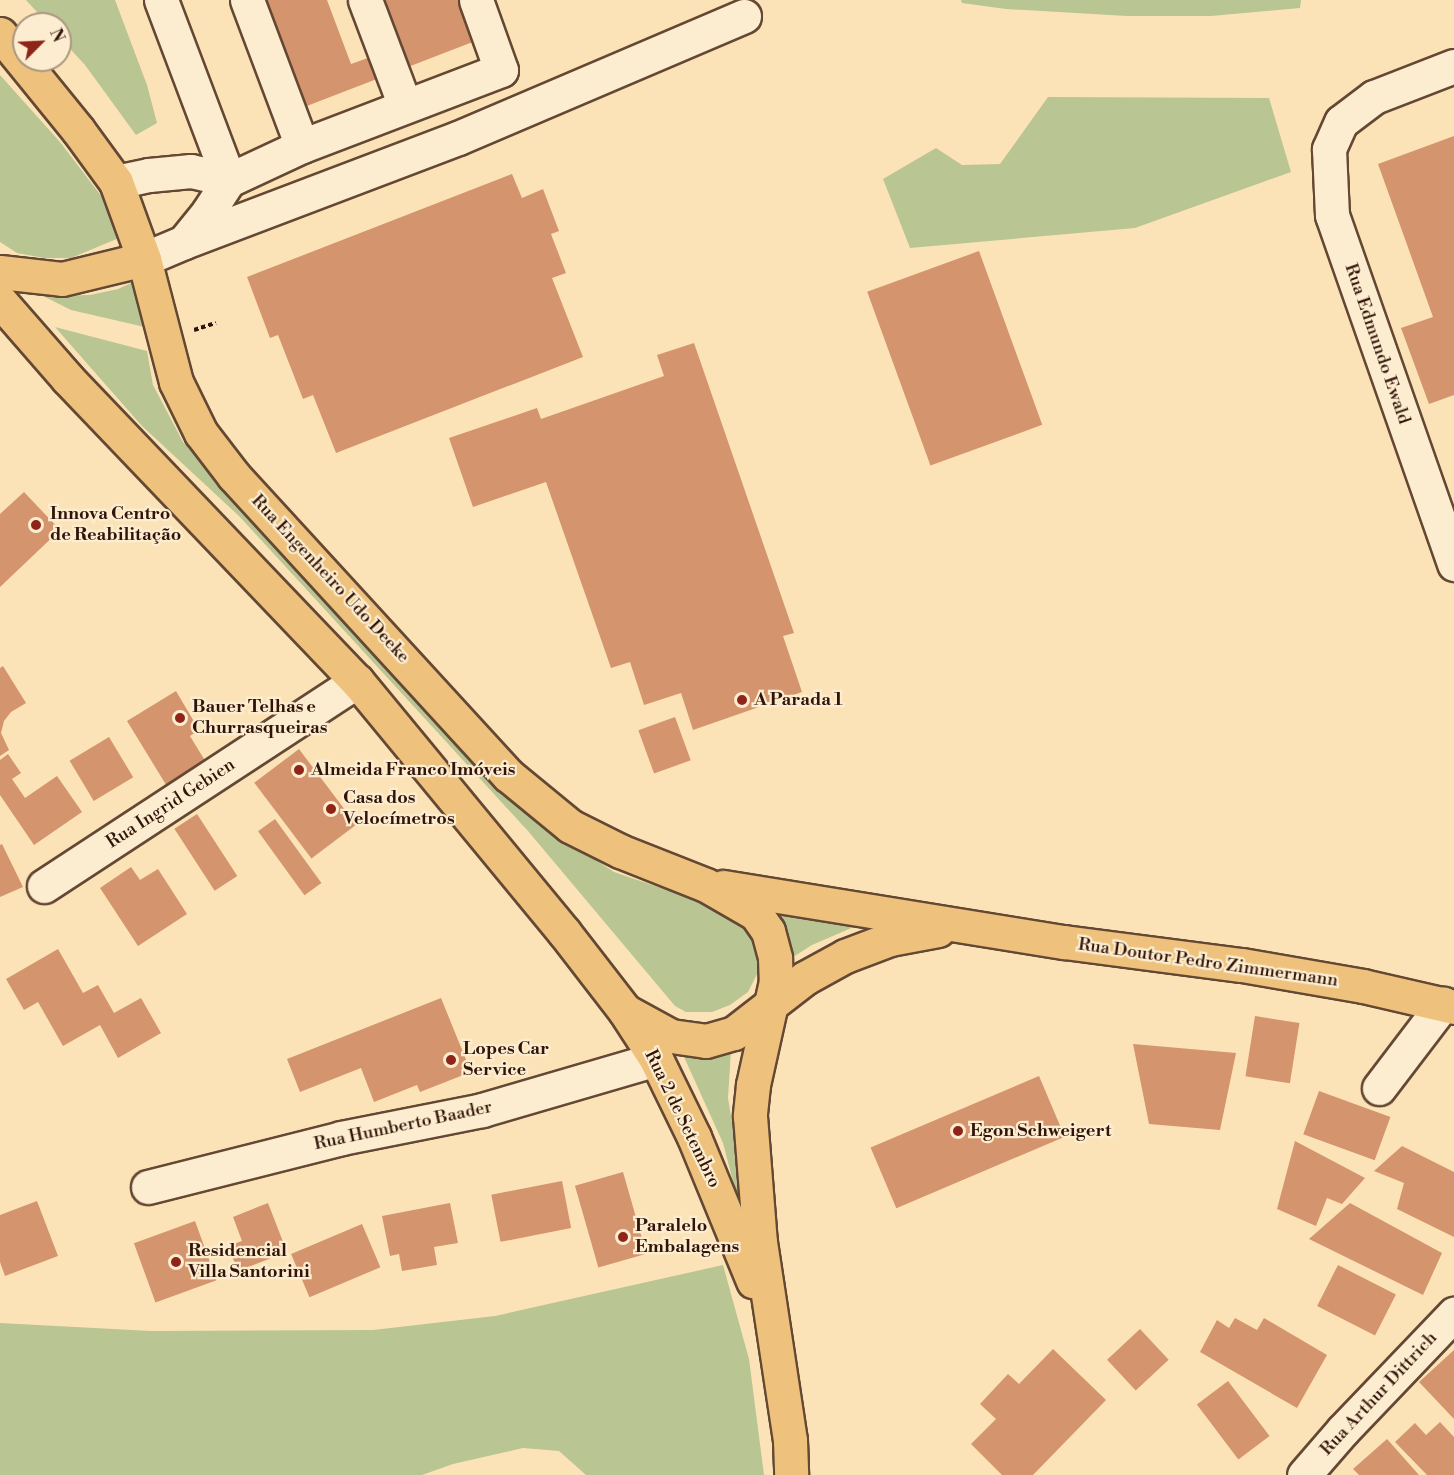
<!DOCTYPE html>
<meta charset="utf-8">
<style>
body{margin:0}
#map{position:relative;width:1454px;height:1475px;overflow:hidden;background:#fce3b7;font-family:"Libre Bodoni",serif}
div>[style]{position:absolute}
.green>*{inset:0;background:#b9c593}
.building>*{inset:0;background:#d4946d;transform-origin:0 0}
.path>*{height:4px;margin-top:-2px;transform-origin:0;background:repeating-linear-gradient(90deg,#311409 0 4.5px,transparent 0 7.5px)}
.roads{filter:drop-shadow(2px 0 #644834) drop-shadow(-2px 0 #644834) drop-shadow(0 2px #644834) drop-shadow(0 -2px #644834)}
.minor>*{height:33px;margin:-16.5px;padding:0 16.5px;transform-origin:16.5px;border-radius:16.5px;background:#fdedd0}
.major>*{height:33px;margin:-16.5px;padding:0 16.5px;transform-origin:16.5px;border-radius:16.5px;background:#eec27c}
.dots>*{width:16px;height:16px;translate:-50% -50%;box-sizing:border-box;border:3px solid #fdedd0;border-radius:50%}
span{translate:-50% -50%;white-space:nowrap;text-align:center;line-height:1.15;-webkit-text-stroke:4.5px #fdedd0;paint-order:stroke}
.street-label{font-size:18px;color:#311409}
.poi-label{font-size:18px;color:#311409;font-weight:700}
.left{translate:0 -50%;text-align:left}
.north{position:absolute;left:12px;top:12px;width:60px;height:60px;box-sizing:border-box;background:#fdedd0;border:2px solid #ab9680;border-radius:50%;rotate:66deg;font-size:16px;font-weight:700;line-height:24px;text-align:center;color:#311409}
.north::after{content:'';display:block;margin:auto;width:21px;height:27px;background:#8f2418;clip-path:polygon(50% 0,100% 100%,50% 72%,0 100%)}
</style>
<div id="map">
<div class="green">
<div style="clip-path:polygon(26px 0,115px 0,147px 85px,157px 123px,136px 135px,85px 65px,60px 38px,60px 24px,48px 24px)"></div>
<div style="clip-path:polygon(961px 0,1301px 0,1300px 8px,1211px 16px,1127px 16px,1006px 9px,962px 3px)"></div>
<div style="clip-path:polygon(0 75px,60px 142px,102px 197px,119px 238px,71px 258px,44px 258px,17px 253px,0 242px)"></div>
<div style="clip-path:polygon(1048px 97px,1269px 98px,1291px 172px,1135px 228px,910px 248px,883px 179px,936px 148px,962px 165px,1000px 164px)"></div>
<div style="clip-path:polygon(138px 280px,149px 328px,71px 310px,43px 296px,90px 295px,118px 289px)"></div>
<div style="clip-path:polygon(55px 327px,147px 351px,153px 385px,183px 442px,535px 820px,614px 872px,708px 904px,749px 927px,759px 950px,757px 974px,748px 992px,730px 1005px,712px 1012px,686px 1012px,675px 1006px,528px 831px,239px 516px,142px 426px)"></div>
<div style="clip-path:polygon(777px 911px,856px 926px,812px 945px,787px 961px,784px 930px)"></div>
<div style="clip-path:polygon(731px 1050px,728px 1098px,757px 1273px,723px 1143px,684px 1057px,722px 1056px)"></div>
<div style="clip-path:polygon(723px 1265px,749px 1359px,764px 1475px,586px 1475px,559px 1451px,523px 1448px,453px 1464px,422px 1475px,0 1475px,0 1323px,151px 1331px,373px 1330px,495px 1316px)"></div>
</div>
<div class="building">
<div style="clip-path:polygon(236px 0,327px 0,351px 64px,399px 47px,381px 0,468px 0,483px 38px,281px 116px)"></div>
<div style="clip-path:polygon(1454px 136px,1454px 395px,1429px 404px,1401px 328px,1433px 317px,1378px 164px)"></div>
<div style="clip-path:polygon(512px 174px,522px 198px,543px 189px,559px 231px,551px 234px,566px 273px,552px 278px,583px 357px,336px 453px,313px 395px,303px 399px,278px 335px,270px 338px,247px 277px)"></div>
<div style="left:979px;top:251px;width:185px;height:119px;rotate:70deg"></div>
<div style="clip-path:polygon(694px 343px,794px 633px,783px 636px,802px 692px,693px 730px,681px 693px,644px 705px,630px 662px,611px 668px,546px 482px,473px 507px,449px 438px,537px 408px,541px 419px,664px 376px,657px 355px)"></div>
<div style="clip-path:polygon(24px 492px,60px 530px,0 587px,0 514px)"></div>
<div style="clip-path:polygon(3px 666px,26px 703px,11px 712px,4px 721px,1px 733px,9px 750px,0 756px,0 668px)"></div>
<div style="clip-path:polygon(176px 691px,199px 730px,190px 736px,207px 764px,168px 788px,127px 721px)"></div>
<div style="left:675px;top:717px;width:46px;height:39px;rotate:70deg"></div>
<div style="left:109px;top:737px;width:47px;height:46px;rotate:59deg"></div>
<div style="left:299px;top:749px;width:95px;height:56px;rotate:53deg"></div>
<div style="clip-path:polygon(8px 754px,21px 773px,12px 779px,25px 798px,57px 776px,82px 812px,34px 845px,0 795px,0 760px)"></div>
<div style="left:197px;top:814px;width:74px;height:27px;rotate:57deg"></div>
<div style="left:275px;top:819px;width:79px;height:21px;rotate:54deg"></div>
<div style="clip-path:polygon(2px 844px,23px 887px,0 897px,0 845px)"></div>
<div style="clip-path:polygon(131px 867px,140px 880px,158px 869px,187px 914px,138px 946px,100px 888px)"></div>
<div style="clip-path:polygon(58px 949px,83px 993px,98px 985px,114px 1013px,141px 998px,161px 1033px,118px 1058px,100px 1025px,63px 1046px,38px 1002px,24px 1010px,6px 979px)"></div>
<div style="clip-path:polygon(441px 998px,471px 1072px,420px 1092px,417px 1085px,374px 1102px,361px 1068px,300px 1092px,287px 1059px)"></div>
<div style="left:1255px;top:1016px;width:45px;height:61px;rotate:9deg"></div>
<div style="clip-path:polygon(1133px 1044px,1236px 1053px,1220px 1130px,1149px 1124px)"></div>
<div style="left:1039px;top:1076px;width:66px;height:183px;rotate:67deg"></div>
<div style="left:1319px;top:1091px;width:76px;height:46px;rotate:20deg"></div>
<div style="clip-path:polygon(1295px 1141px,1365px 1178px,1342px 1204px,1327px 1198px,1316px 1226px,1277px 1209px)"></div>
<div style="clip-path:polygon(1402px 1146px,1454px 1172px,1454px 1237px,1397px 1209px,1404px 1183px,1374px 1171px)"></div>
<div style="left:623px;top:1172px;width:85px;height:50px;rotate:74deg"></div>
<div style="left:562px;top:1181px;width:48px;height:72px;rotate:79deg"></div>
<div style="clip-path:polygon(37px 1201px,58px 1256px,5px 1276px,0 1262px,0 1215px)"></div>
<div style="clip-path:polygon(268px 1203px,287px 1252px,238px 1271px,228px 1246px,242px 1241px,233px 1217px)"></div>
<div style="clip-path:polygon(450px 1203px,458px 1243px,434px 1247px,437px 1265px,402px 1271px,399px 1254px,390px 1256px,382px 1216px)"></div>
<div style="clip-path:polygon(1350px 1203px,1442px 1253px,1423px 1295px,1309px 1239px)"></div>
<div style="left:195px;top:1221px;width:63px;height:65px;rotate:70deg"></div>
<div style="left:362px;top:1224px;width:47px;height:77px;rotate:67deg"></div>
<div style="left:1338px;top:1265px;width:65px;height:46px;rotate:27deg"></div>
<div style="clip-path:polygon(1235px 1318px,1257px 1330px,1264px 1318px,1327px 1355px,1297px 1408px,1200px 1352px,1217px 1320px,1229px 1328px)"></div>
<div style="left:1140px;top:1329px;width:42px;height:45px;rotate:47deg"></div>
<div style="clip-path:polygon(1053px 1349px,1106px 1400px,1033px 1475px,1002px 1475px,971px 1444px,996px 1419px,980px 1404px,1008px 1374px,1019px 1384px)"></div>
<div style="clip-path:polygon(1454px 1350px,1454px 1419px,1419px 1382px)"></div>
<div style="left:1228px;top:1381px;width:69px;height:39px;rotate:53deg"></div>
<div style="clip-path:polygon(1440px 1422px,1454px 1437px,1454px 1475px,1427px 1475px,1395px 1442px,1415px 1423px,1426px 1435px)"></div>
<div style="clip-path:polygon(1387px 1439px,1419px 1475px,1359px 1475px,1353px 1469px)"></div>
</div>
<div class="path">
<div style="left:194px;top:330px;width:23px;rotate:-18deg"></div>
</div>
<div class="roads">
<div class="minor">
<div style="left:161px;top:0;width:192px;rotate:69.3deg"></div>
<div style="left:247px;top:0;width:156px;rotate:69.4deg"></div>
<div style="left:365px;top:0;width:113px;rotate:69.3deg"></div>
<div style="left:1454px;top:66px;width:86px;rotate:158.8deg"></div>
<div style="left:1374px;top:97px;width:41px;rotate:142.9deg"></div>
<div style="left:1341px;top:122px;width:30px;rotate:114deg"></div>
<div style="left:1329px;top:149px;width:66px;rotate:87.4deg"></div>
<div style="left:1332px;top:215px;width:370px;rotate:70.7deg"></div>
<div style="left:116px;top:182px;width:34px;rotate:-12deg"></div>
<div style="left:149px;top:175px;width:42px;rotate:-5.4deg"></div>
<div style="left:191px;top:171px;width:39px;rotate:13deg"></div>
<div style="left:184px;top:242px;width:293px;rotate:-20.8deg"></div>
<div style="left:458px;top:138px;width:311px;rotate:-23.1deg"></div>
<div style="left:144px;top:259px;width:43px;rotate:-23deg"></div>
<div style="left:184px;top:242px;width:38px;rotate:-51deg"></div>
<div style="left:208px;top:212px;width:38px;rotate:-57deg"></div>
<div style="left:229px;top:180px;width:81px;rotate:-25deg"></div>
<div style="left:302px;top:146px;width:213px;rotate:-20.9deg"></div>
<div style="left:501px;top:70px;width:74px;rotate:-109.7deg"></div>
<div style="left:44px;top:886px;width:374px;rotate:-33.2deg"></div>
<div style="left:1379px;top:1088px;width:106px;rotate:-52.7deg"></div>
<div style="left:148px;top:1187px;width:199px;rotate:-14.2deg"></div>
<div style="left:341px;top:1138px;width:144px;rotate:-11.2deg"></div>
<div style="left:482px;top:1110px;width:181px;rotate:-16.3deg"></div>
<div style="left:1304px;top:1475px;width:60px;rotate:-49.1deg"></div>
<div style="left:1343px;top:1430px;width:161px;rotate:-46.3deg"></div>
</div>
<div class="major">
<div style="left:0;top:34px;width:124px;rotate:50.9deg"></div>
<div style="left:78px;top:130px;width:64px;rotate:53.8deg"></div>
<div style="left:116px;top:182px;width:82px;rotate:70deg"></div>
<div style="left:144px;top:259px;width:127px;rotate:75.4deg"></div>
<div style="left:176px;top:382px;width:57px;rotate:63.9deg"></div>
<div style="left:201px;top:433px;width:54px;rotate:52.5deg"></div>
<div style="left:234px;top:476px;width:406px;rotate:47.5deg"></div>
<div style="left:508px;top:775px;width:80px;rotate:39.4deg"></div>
<div style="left:570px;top:826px;width:56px;rotate:26.6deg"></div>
<div style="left:620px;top:851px;width:92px;rotate:21.6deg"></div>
<div style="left:706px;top:885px;width:58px;rotate:30.1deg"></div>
<div style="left:756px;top:914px;width:21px;rotate:55deg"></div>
<div style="left:768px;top:931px;width:28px;rotate:75deg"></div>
<div style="left:775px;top:958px;width:23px;rotate:88deg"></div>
<div style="left:776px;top:981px;width:107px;rotate:102.5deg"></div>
<div style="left:753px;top:1085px;width:31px;rotate:96deg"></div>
<div style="left:750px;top:1116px;width:126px;rotate:85.5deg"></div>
<div style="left:760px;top:1242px;width:200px;rotate:81.4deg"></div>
<div style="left:790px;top:1440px;width:35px;rotate:88deg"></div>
<div style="left:0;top:272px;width:62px;rotate:6.4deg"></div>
<div style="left:62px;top:279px;width:84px;rotate:-13.7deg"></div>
<div style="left:0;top:301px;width:103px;rotate:48.9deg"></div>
<div style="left:68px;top:379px;width:418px;rotate:46.3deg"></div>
<div style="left:357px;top:681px;width:325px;rotate:50.5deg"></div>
<div style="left:564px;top:932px;width:100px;rotate:52.3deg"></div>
<div style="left:625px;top:1011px;width:57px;rotate:57.1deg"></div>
<div style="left:656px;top:1059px;width:87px;rotate:64deg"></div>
<div style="left:694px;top:1137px;width:156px;rotate:67.7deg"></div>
<div style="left:723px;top:887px;width:345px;rotate:9.2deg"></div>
<div style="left:1064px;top:942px;width:179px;rotate:7.4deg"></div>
<div style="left:1242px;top:965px;width:123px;rotate:9.8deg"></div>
<div style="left:1363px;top:986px;width:93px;rotate:13deg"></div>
<div style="left:627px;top:1012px;width:50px;rotate:28.6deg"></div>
<div style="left:671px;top:1036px;width:35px;rotate:8deg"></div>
<div style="left:706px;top:1041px;width:29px;rotate:-16deg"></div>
<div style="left:734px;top:1033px;width:90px;rotate:-37.8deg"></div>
<div style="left:805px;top:978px;width:46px;rotate:-28.8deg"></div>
<div style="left:845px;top:956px;width:48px;rotate:-20.7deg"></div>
<div style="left:890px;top:939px;width:49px;rotate:-10.6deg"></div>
</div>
</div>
<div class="dots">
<div style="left:36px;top:525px;background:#8f2418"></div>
<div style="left:742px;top:700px;background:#8f2418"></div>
<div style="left:180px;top:718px;background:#8f2418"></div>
<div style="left:299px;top:770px;background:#8f2418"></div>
<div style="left:331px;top:809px;background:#8f2418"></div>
<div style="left:451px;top:1060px;background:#8f2418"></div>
<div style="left:958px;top:1131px;background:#8f2418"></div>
<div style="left:623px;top:1237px;background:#8f2418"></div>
<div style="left:176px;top:1262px;background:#8f2418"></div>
</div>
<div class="street-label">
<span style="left:1377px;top:344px;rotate:71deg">Rua Edmundo Ewald</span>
<span style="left:330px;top:579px;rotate:47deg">Rua Engenheiro Udo Deeke</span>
<span style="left:171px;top:804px;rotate:-33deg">Rua Ingrid Gebien</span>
<span style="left:1208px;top:963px;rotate:8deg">Rua Doutor Pedro Zimmermann</span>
<span style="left:682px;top:1119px;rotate:64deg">Rua 2 de Setembro</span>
<span style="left:403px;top:1126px;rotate:-12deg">Rua Humberto Baader</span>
<span style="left:1379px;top:1394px;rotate:-47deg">Rua Arthur Dittrich</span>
</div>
<div class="poi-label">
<span class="left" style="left:50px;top:525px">Innova Centro<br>de Reabilitação</span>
<span class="left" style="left:754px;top:700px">A Parada 1</span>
<span class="left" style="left:192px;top:718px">Bauer Telhas e<br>Churrasqueiras</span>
<span class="left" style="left:311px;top:770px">Almeida Franco Imóveis</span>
<span class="left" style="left:343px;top:809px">Casa dos<br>Velocímetros</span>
<span class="left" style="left:463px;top:1060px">Lopes Car<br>Service</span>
<span class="left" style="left:970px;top:1131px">Egon Schweigert</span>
<span class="left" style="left:635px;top:1237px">Paralelo<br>Embalagens</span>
<span class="left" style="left:188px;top:1262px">Residencial<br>Villa Santorini</span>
</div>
<div class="north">N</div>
</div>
